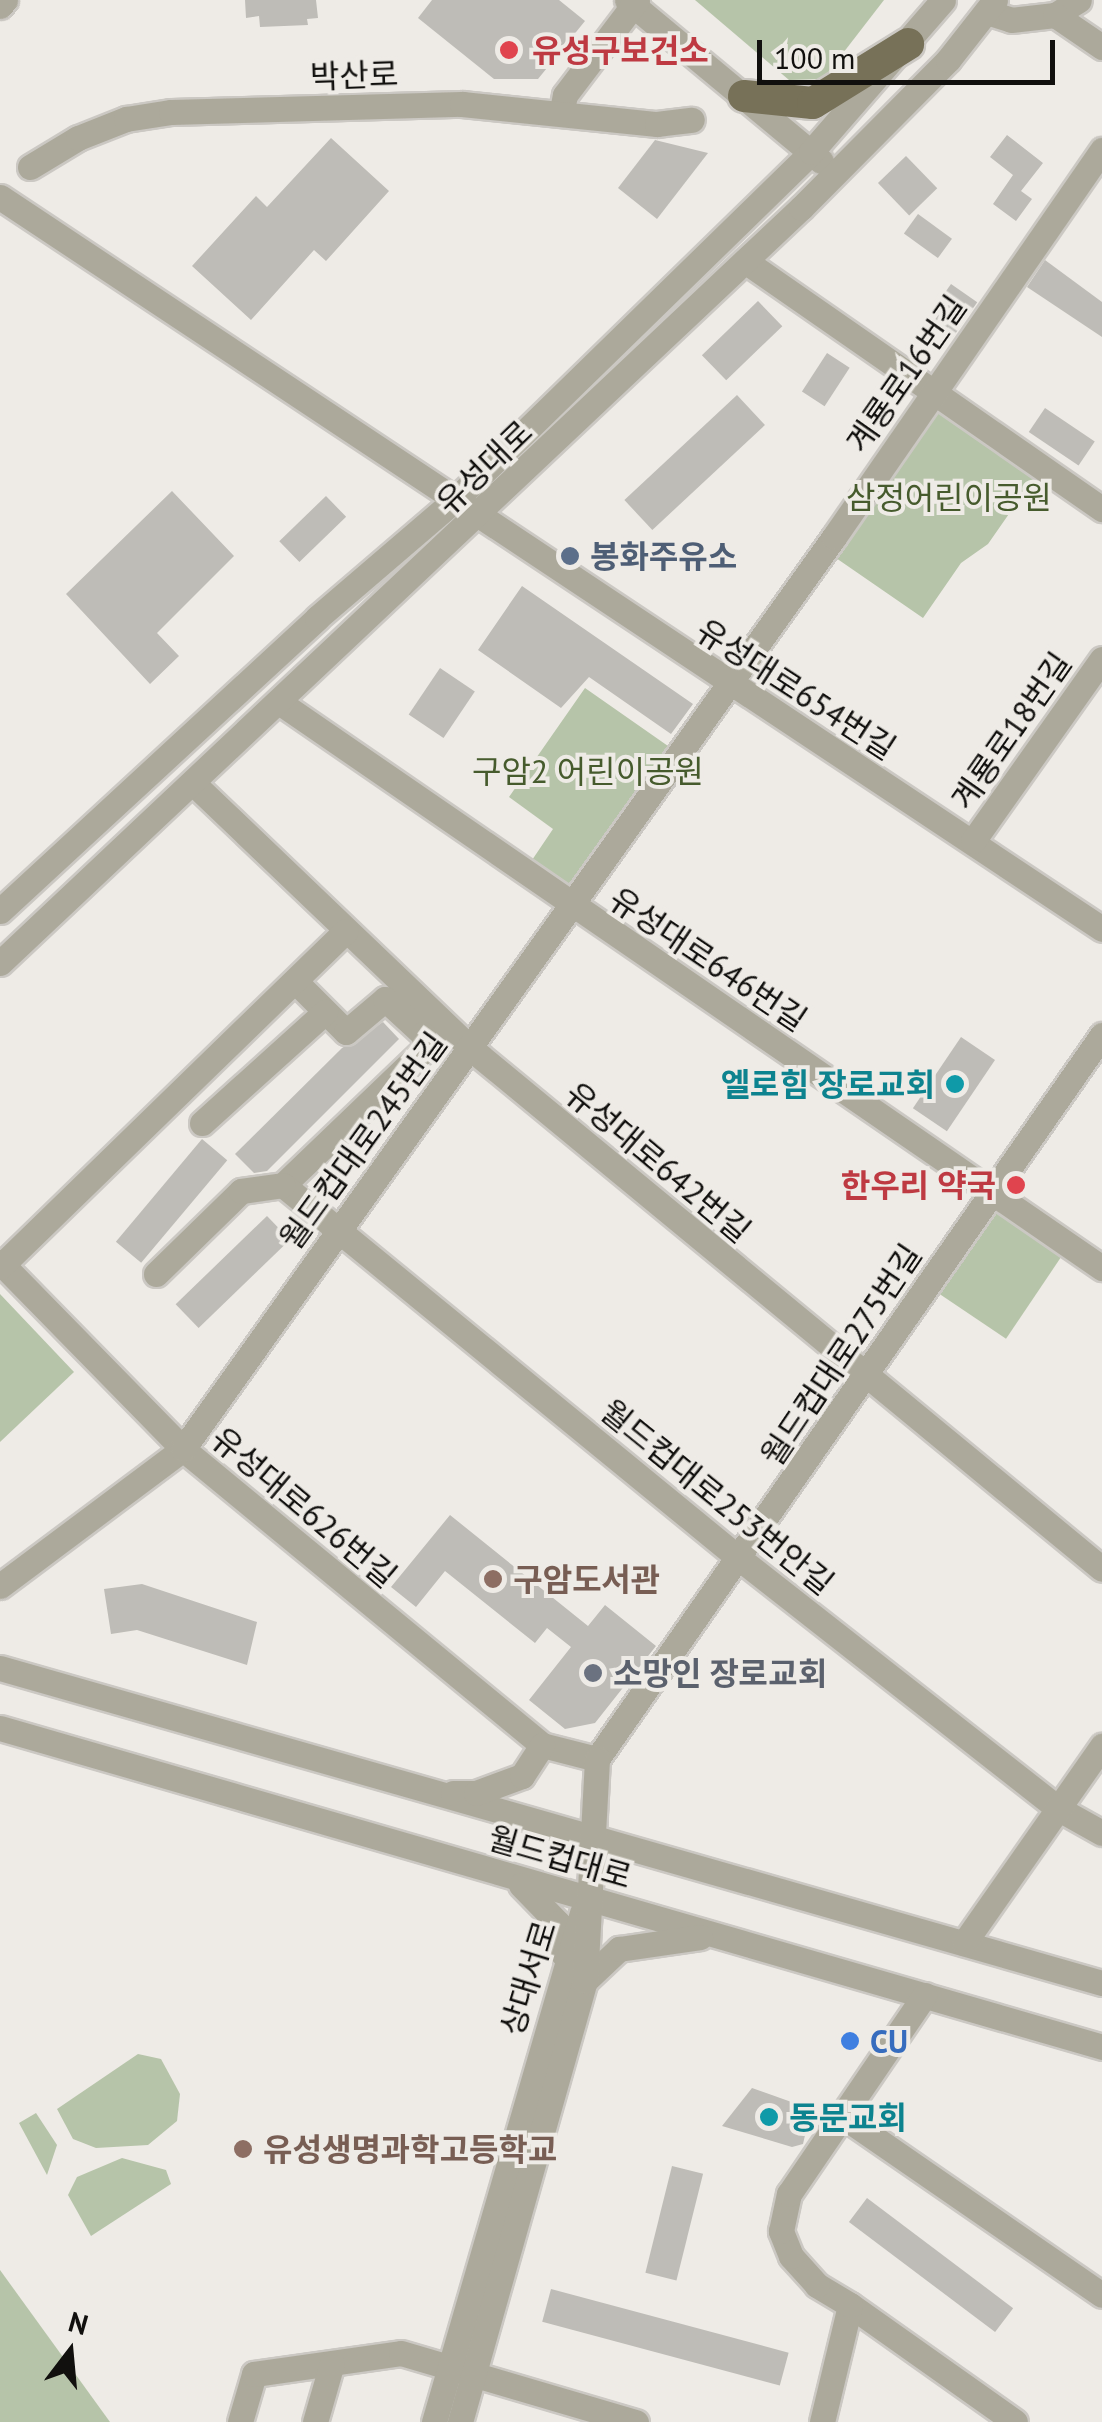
<!DOCTYPE html>
<meta charset="utf-8">
<style>
body{margin:0}
#map{position:relative;width:1102px;height:2422px;overflow:hidden;background:#eeebe6;font-family:"PT Sans","Noto Sans KR",sans-serif}
div>[style]{position:absolute}
.green>*{inset:0;background:#b6c4a9;transform-origin:0 0}
.building>*{inset:0;background:#bebcb7;transform-origin:0 0}
.roads{filter:drop-shadow(2px 0 #cbc8c3) drop-shadow(-2px 0 #cbc8c3) drop-shadow(0 2px #cbc8c3) drop-shadow(0 -2px #cbc8c3)}
.minor>*{height:25px;margin:-12.5px;padding:0 12.5px;transform-origin:12.5px;border-radius:12.5px;background:#aca99b}
.major>*{height:32px;margin:-16px;padding:0 16px;transform-origin:16px;border-radius:16px;background:#777158}
.dots>*{width:28px;height:28px;translate:-50% -50%;box-sizing:border-box;border:5px solid #eeebe6;border-radius:50%}
span{translate:-50% -50%;white-space:nowrap;text-align:center;line-height:1.15;-webkit-text-stroke:8px #eeebe6;paint-order:stroke}
.health-label{font-size:32px;color:#be3a42;font-weight:700}
.left{translate:0 -50%;text-align:left}
.right{translate:-100% -50%;text-align:right}
.street-label{font-size:32px;color:#11100e}
.park-label{font-size:32px;color:#465b2d}
.service-label{font-size:32px;color:#4e5e75;font-weight:700}
.culture-label{font-size:32px;color:#0d838f;font-weight:700}
.education-label{font-size:32px;color:#785e54;font-weight:700}
.worship-label{font-size:32px;color:#5b616d;font-weight:700}
.shop-label{font-size:32px;color:#366cbe;font-weight:700}
.north{position:absolute;left:20px;top:2302px;width:100px;height:100px;-webkit-text-stroke:8px #eeebe6;paint-order:stroke;rotate:16deg;font-size:28px;font-weight:700;line-height:40px;text-align:center;color:#11100e}
.north::after{content:'';display:block;margin:auto;width:35px;height:45px;background:#11100e;clip-path:polygon(50% 0,100% 100%,50% 72%,0 100%)}
.scale{position:absolute;left:757px;top:40px;width:298px;height:45px;box-sizing:border-box;border:5px solid #11100e;border-top:0;padding-left:12px;font-size:30px;line-height:35px;white-space:nowrap;color:#11100e;-webkit-text-stroke:8px #eeebe6;paint-order:stroke}
</style>
<div id="map">
<div class="green">
<div style="clip-path:polygon(695px 0,884px 0,823px 79px,789px 80px)"></div>
<div style="clip-path:polygon(937px 412px,1034px 478px,988px 544px,961px 563px,923px 618px,836px 558px)"></div>
<div style="clip-path:polygon(585px 688px,668px 746px,565px 892px,528px 866px,553px 829px,509px 797px)"></div>
<div style="left:989px;top:1203px;width:90px;height:103px;rotate:34deg"></div>
<div style="clip-path:polygon(0 1294px,74px 1372px,0 1442px)"></div>
<div style="clip-path:polygon(138px 2054px,161px 2059px,180px 2094px,177px 2121px,148px 2145px,96px 2148px,73px 2139px,57px 2109px)"></div>
<div style="clip-path:polygon(36px 2113px,57px 2145px,47px 2175px,19px 2123px)"></div>
<div style="clip-path:polygon(122px 2158px,166px 2170px,171px 2184px,91px 2236px,68px 2195px,77px 2177px)"></div>
<div style="clip-path:polygon(0 2270px,110px 2422px,0 2422px)"></div>
</div>
<div class="building">
<div style="clip-path:polygon(245px 0,316px 0,318px 18px,307px 19px,308px 25px,260px 27px,259px 16px,246px 18px)"></div>
<div style="clip-path:polygon(432px 0,559px 0,585px 21px,538px 79px,494px 79px,418px 18px)"></div>
<div style="clip-path:polygon(1007px 135px,1043px 163px,1021px 191px,1032px 199px,1016px 221px,993px 204px,1013px 175px,990px 157px)"></div>
<div style="clip-path:polygon(331px 138px,389px 191px,326px 261px,314px 250px,251px 320px,192px 266px,256px 196px,267px 207px)"></div>
<div style="clip-path:polygon(655px 140px,708px 153px,657px 219px,618px 188px)"></div>
<div style="left:906px;top:156px;width:45px;height:39px;rotate:46deg"></div>
<div style="left:918px;top:214px;width:42px;height:24px;rotate:36deg"></div>
<div style="clip-path:polygon(1045px 260px,1102px 302px,1102px 337px,1027px 287px)"></div>
<div style="left:951px;top:284px;width:32px;height:44px;rotate:35deg"></div>
<div style="left:758px;top:301px;width:35px;height:78px;rotate:46deg"></div>
<div style="left:827px;top:353px;width:27px;height:46px;rotate:33deg"></div>
<div style="left:737px;top:395px;width:41px;height:154px;rotate:47deg"></div>
<div style="left:1045px;top:408px;width:60px;height:29px;rotate:34deg"></div>
<div style="clip-path:polygon(172px 491px,234px 556px,157px 633px,179px 656px,150px 684px,66px 594px)"></div>
<div style="left:326px;top:496px;width:29px;height:65px;rotate:46deg"></div>
<div style="clip-path:polygon(522px 586px,693px 704px,671px 734px,589px 677px,561px 708px,478px 650px)"></div>
<div style="left:440px;top:668px;width:42px;height:56px;rotate:34deg"></div>
<div style="clip-path:polygon(383px 1022px,399px 1039px,267px 1171px,254px 1173px,235px 1154px,342px 1048px)"></div>
<div style="left:961px;top:1037px;width:41px;height:86px;rotate:34deg"></div>
<div style="left:202px;top:1139px;width:33px;height:134px;rotate:40deg"></div>
<div style="left:267px;top:1216px;width:33px;height:127px;rotate:46deg"></div>
<div style="clip-path:polygon(450px 1515px,588px 1626px,605px 1605px,656px 1646px,595px 1723px,565px 1729px,529px 1700px,571px 1647px,547px 1628px,535px 1643px,445px 1571px,416px 1607px,391px 1587px)"></div>
<div style="clip-path:polygon(142px 1584px,257px 1622px,247px 1665px,137px 1630px,111px 1634px,104px 1589px)"></div>
<div style="clip-path:polygon(752px 2088px,811px 2109px,803px 2144px,792px 2147px,722px 2126px)"></div>
<div style="left:672px;top:2166px;width:32px;height:110px;rotate:14deg"></div>
<div style="left:867px;top:2198px;width:183px;height:30px;rotate:37deg"></div>
<div style="left:551px;top:2289px;width:246px;height:34px;rotate:15deg"></div>
</div>
<div class="roads">
<div class="minor">
<div style="left:627px;top:0;width:252px;rotate:39.7deg"></div>
<div style="left:0;top:6px;width:8px;rotate:-50deg"></div>
<div style="left:987px;top:12px;width:25px;rotate:18deg"></div>
<div style="left:1011px;top:20px;width:44px;rotate:-6.5deg"></div>
<div style="left:1055px;top:15px;width:28px;rotate:-32deg"></div>
<div style="left:1055px;top:15px;width:57px;rotate:34.2deg"></div>
<div style="left:562px;top:110px;width:15px;rotate:-79deg"></div>
<div style="left:565px;top:95px;width:119px;rotate:-52.8deg"></div>
<div style="left:30px;top:167px;width:56px;rotate:-31.1deg"></div>
<div style="left:78px;top:138px;width:52px;rotate:-21.6deg"></div>
<div style="left:126px;top:119px;width:46px;rotate:-8.8deg"></div>
<div style="left:171px;top:112px;width:291px;rotate:-1.6deg"></div>
<div style="left:462px;top:104px;width:196px;rotate:5.9deg"></div>
<div style="left:657px;top:124px;width:35px;rotate:-7deg"></div>
<div style="left:0;top:197px;width:1323px;rotate:33.59deg"></div>
<div style="left:745px;top:261px;width:435px;rotate:34.8deg"></div>
<div style="left:279px;top:702px;width:999px;rotate:34.52deg"></div>
<div style="left:193px;top:783px;width:382px;rotate:43.7deg"></div>
<div style="left:469px;top:1047px;width:820px;rotate:39.51deg"></div>
<div style="left:973px;top:841px;width:223px;rotate:-54.7deg"></div>
<div style="left:0;top:911px;width:432px;rotate:-42.7deg"></div>
<div style="left:317px;top:618px;width:184px;rotate:-40.6deg"></div>
<div style="left:457px;top:498px;width:495px;rotate:-44.3deg"></div>
<div style="left:811px;top:152px;width:201px;rotate:-49deg"></div>
<div style="left:0;top:963px;width:1101px;rotate:-43.31deg"></div>
<div style="left:801px;top:208px;width:209px;rotate:-45.2deg"></div>
<div style="left:948px;top:60px;width:76px;rotate:-51.9deg"></div>
<div style="left:295px;top:981px;width:72px;rotate:45deg"></div>
<div style="left:346px;top:1032px;width:51px;rotate:-40.2deg"></div>
<div style="left:385px;top:999px;width:52px;rotate:42.6deg"></div>
<div style="left:423px;top:1034px;width:14px;rotate:78deg"></div>
<div style="left:426px;top:1048px;width:198px;rotate:136.2deg"></div>
<div style="left:283px;top:1185px;width:591px;rotate:39.3deg"></div>
<div style="left:740px;top:1559px;width:405px;rotate:38.1deg"></div>
<div style="left:1059px;top:1809px;width:49px;rotate:29.2deg"></div>
<div style="left:202px;top:1123px;width:166px;rotate:-42.1deg"></div>
<div style="left:0;top:1262px;width:262px;rotate:45.6deg"></div>
<div style="left:183px;top:1449px;width:465px;rotate:39.5deg"></div>
<div style="left:542px;top:1745px;width:57px;rotate:14.3deg"></div>
<div style="left:0;top:1267px;width:482px;rotate:-44.2deg"></div>
<div style="left:156px;top:1274px;width:119px;rotate:-44.3deg"></div>
<div style="left:241px;top:1191px;width:42px;rotate:-8.1deg"></div>
<div style="left:0;top:1586px;width:229px;rotate:-36.8deg"></div>
<div style="left:183px;top:1449px;width:1121px;rotate:-54.48deg"></div>
<div style="left:834px;top:537px;width:471px;rotate:-55.3deg"></div>
<div style="left:0;top:1668px;width:1146px;rotate:15.95deg"></div>
<div style="left:0;top:1728px;width:1147px;rotate:16.14deg"></div>
<div style="left:597px;top:1759px;width:883px;rotate:-55.1deg"></div>
<div style="left:453px;top:1793px;width:23px"></div>
<div style="left:476px;top:1793px;width:49px;rotate:-20.3deg"></div>
<div style="left:522px;top:1776px;width:37px;rotate:-57deg"></div>
<div style="left:521px;top:1885px;width:53px;rotate:45.8deg"></div>
<div style="left:558px;top:1923px;width:31px;rotate:81deg"></div>
<div style="left:964px;top:1943px;width:241px;rotate:-55deg"></div>
<div style="left:585px;top:1981px;width:47px;rotate:-43.3deg"></div>
<div style="left:619px;top:1949px;width:82px;rotate:-8.4deg"></div>
<div style="left:844px;top:2117px;width:313px;rotate:34.6deg"></div>
<div style="left:850px;top:2305px;width:202px;rotate:35.3deg"></div>
<div style="left:240px;top:2422px;width:50px;rotate:-73.7deg"></div>
<div style="left:254px;top:2374px;width:148px;rotate:-8.1deg"></div>
<div style="left:401px;top:2353px;width:245px;rotate:16.4deg"></div>
<div style="left:315px;top:2422px;width:61px;rotate:-73.9deg"></div>
<div style="left:434px;top:2422px;width:530px;rotate:-73.79deg"></div>
<div style="left:460px;top:2422px;width:458px;rotate:-74.2deg"></div>
<div style="left:585px;top:1981px;width:222px;rotate:-86.9deg"></div>
<div style="left:822px;top:2422px;width:120px;rotate:-76.5deg"></div>
<div style="left:850px;top:2305px;width:39px;rotate:-149deg"></div>
<div style="left:817px;top:2285px;width:39px;rotate:-132deg"></div>
<div style="left:791px;top:2256px;width:27px;rotate:-112deg"></div>
<div style="left:781px;top:2231px;width:38px;rotate:-78deg"></div>
<div style="left:789px;top:2194px;width:241px;rotate:-55.7deg"></div>
</div>
<div class="major">
<div style="left:744px;top:96px;width:69px;rotate:5.8deg"></div>
<div style="left:813px;top:103px;width:112px;rotate:-31.8deg"></div>
</div>
</div>
<div class="dots">
<div style="left:509px;top:50px;background:#e0444e"></div>
<div style="left:570px;top:556px;background:#5c6f8a"></div>
<div style="left:955px;top:1084px;background:#0f9aa8"></div>
<div style="left:1016px;top:1185px;background:#e0444e"></div>
<div style="left:493px;top:1579px;background:#8d6e63"></div>
<div style="left:593px;top:1673px;background:#6b7280"></div>
<div style="left:850px;top:2041px;background:#3f7fe0"></div>
<div style="left:769px;top:2117px;background:#0f9aa8"></div>
<div style="left:243px;top:2149px;background:#8d6e63"></div>
</div>
<div class="health-label">
<span class="left" style="left:532px;top:50px">유성구보건소</span>
<span class="right" style="left:996px;top:1185px">한우리 약국</span>
</div>
<div class="street-label">
<span style="left:354px;top:75px;rotate:-2deg">박산로</span>
<span style="left:906px;top:374px;rotate:-55deg">계룡로16번길</span>
<span style="left:484px;top:467px;rotate:-44deg">유성대로</span>
<span style="left:796px;top:689px;rotate:33deg">유성대로654번길</span>
<span style="left:1011px;top:731px;rotate:-55deg">계룡로18번길</span>
<span style="left:708px;top:959px;rotate:34deg">유성대로646번길</span>
<span style="left:363px;top:1141px;rotate:-54deg">월드컵대로245번길</span>
<span style="left:658px;top:1162px;rotate:40deg">유성대로642번길</span>
<span style="left:841px;top:1355px;rotate:-56deg">월드컵대로275번길</span>
<span style="left:717px;top:1497px;rotate:39deg">월드컵대로253번안길</span>
<span style="left:304px;top:1507px;rotate:40deg">유성대로626번길</span>
<span style="left:560px;top:1857px;rotate:16deg">월드컵대로</span>
<span style="left:528px;top:1978px;rotate:-73deg">상대서로</span>
</div>
<div class="park-label">
<span style="left:949px;top:497px">삼정어린이공원</span>
<span style="left:588px;top:771px">구암2 어린이공원</span>
</div>
<div class="service-label">
<span class="left" style="left:590px;top:556px">봉화주유소</span>
</div>
<div class="culture-label">
<span class="right" style="left:935px;top:1084px">엘로힘 장로교회</span>
<span class="left" style="left:789px;top:2117px">동문교회</span>
</div>
<div class="education-label">
<span class="left" style="left:513px;top:1579px">구암도서관</span>
<span class="left" style="left:263px;top:2149px">유성생명과학고등학교</span>
</div>
<div class="worship-label">
<span class="left" style="left:613px;top:1673px">소망인 장로교회</span>
</div>
<div class="shop-label">
<span class="left" style="left:870px;top:2041px">CU</span>
</div>
<div class="north">N</div>
<div class="scale">100 m</div>
</div>
